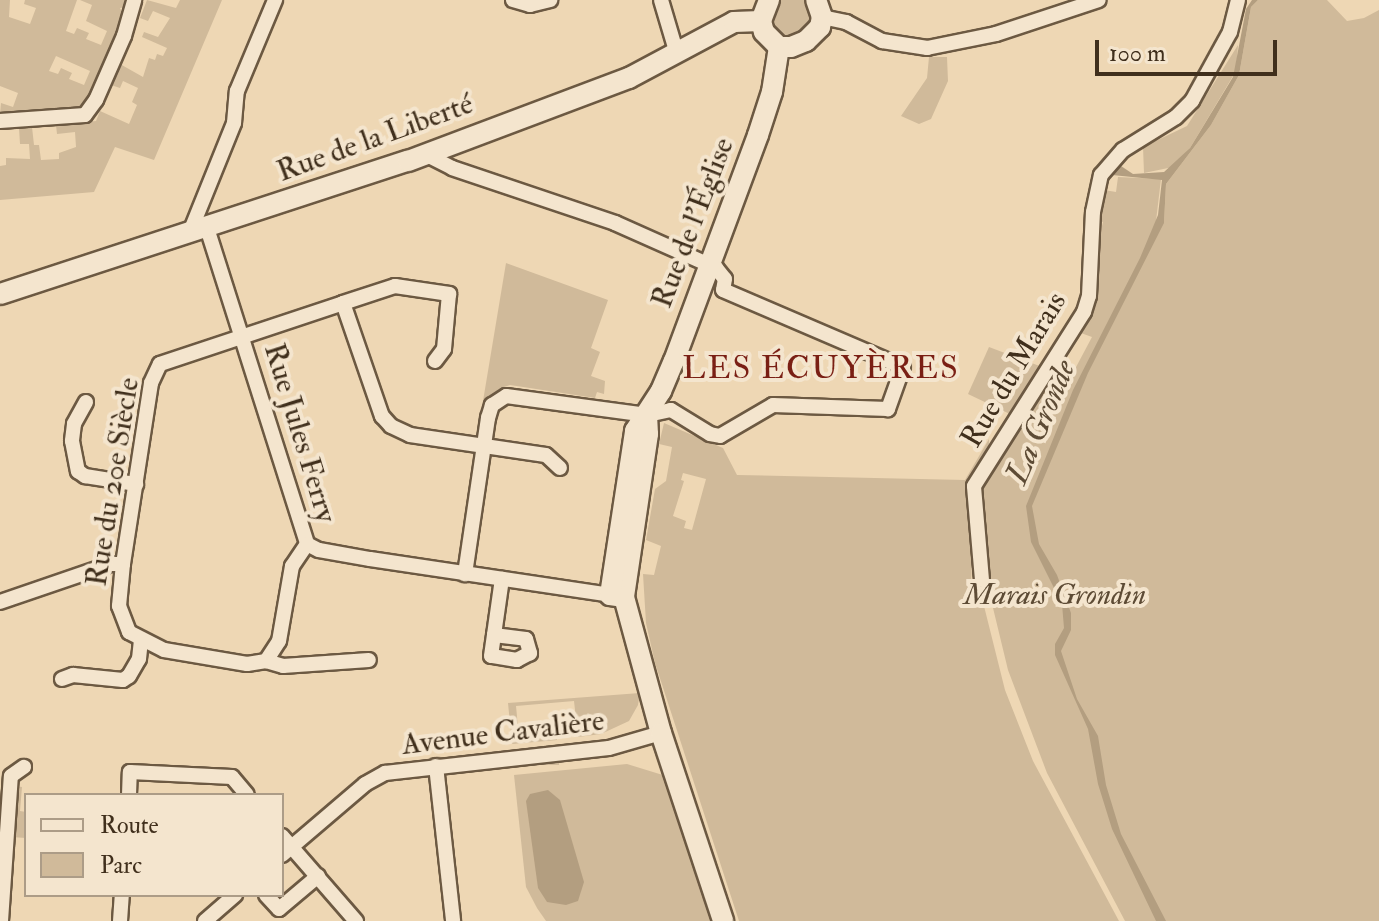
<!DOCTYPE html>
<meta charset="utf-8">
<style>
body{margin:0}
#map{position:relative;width:1379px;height:921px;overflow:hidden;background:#eed7b4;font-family:"IM FELL Double Pica",serif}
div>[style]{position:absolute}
.green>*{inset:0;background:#d0ba9a;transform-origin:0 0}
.water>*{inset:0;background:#b39e80}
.roads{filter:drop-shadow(2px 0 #6c5942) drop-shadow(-2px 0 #6c5942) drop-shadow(0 2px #6c5942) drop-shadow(0 -2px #6c5942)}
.street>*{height:14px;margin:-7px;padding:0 7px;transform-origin:7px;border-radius:7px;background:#f4e5ce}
.secondary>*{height:20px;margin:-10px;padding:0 10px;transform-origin:10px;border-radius:10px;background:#f4e5ce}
span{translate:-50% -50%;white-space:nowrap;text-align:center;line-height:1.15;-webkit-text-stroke:8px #f4e5ce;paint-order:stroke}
.street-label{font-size:30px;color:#402f1c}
.park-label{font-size:30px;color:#5d4b35;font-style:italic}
.neighbourhood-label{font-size:32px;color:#7a1f14;letter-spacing:2px}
.water-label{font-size:32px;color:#5d4b35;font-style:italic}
.legend{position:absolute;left:24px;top:793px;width:260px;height:104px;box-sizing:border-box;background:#f4e5ce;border:2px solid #ac9c87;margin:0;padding:10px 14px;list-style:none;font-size:24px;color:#402f1c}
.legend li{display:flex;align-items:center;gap:16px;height:40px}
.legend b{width:40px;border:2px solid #ac9c87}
.scale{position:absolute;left:1095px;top:40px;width:182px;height:36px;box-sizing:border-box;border:4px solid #402f1c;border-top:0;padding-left:10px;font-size:24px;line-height:28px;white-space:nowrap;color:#402f1c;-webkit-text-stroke:6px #f4e5ce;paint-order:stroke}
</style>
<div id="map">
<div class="green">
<div style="clip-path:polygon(evenodd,0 0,10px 0,9px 17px,30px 24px,36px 8px,24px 4px,25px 0,77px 0,66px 31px,74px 34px,77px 28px,89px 33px,86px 39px,101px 45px,107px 31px,86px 21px,92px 5px,80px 0,124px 0,126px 7px,120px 8px,124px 16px,86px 106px,0 114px,1px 103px,13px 107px,18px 93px,0 86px,0 0,56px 56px,90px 71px,84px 85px,69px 79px,72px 73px,61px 68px,58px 74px,49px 71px,56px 56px)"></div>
<div style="clip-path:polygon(147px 0,176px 8px,180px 0,222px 0,154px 160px,115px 147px,94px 192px,0 200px,0 166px,6px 165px,6px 158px,30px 159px,29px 144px,20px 144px,19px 128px,32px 127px,34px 145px,39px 145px,41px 160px,59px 159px,59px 153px,76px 147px,75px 132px,57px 134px,56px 125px,96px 121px,100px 111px,129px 124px,137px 105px,132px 102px,138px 88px,123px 81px,120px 88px,111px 85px,120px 64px,143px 77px,149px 58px,155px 60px,157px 54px,163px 56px,167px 48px,142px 37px,144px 32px,158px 37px,170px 18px,153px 11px,148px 21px,140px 18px)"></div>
<div style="clip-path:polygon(778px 0,808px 0,815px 11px,809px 30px,781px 40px,770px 29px,771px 8px)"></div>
<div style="clip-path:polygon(1258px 0,1327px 0,1347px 21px,1364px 18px,1379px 10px,1379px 921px,1125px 921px,1047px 773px,1008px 670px,986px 579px,977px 492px,1055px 368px,1075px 369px,1092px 337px,1078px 332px,1092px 313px,1095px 299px,1096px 230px,1101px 230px,1103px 222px,1098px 220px,1104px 190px,1116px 192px,1118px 177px,1161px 179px,1156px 221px,1164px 223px,1166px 184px,1211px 125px,1239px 75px,1251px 7px)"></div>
<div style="clip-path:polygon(1238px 45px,1236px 71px,1190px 148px,1173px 167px,1144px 173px,1143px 147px,1187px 126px)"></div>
<div style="clip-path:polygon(929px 57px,947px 57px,948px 81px,931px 119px,919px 124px,901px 116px,927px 78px)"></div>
<div style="clip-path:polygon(506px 263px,608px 300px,591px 348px,600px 352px,591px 376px,605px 381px,604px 394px,597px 392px,595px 398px,510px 385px,501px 388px,488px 402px,483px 401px)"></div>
<div style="clip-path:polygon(989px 347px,1045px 368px,1014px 416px,968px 394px)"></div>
<div style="clip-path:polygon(evenodd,664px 423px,723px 448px,737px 475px,965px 480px,989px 439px,989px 452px,976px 475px,971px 583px,978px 582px,1005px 690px,1033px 761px,1119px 921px,739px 921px,655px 663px,646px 623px,643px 574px,654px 575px,661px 546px,646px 540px,655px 489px,666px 481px,672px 447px,659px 444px,664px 423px,683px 473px,706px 479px,692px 530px,684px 528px,686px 521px,673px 516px,684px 481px,681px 480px,683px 473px)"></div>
<div style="clip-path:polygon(640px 693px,638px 705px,629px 721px,601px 734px,578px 737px,574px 701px,516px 706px,519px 737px,557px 733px,557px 740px,512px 744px,508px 703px)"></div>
<div style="left:559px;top:759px;width:6px;height:111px;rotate:90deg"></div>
<div style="clip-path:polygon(627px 764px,666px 776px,713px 921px,546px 921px,537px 908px,526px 887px,514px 775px)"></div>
<div style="clip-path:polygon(15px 786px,22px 787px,20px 811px,26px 812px,26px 838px,11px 837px)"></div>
</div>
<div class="water">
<div style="clip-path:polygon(1252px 0,1258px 0,1251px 7px,1239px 75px,1211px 125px,1166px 184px,1164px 223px,1088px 373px,1032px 506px,1039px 544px,1057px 575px,1071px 613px,1071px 630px,1061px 651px,1077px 699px,1098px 736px,1106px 785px,1121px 834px,1166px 921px,1156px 921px,1112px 829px,1098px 784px,1088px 729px,1055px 655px,1055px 644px,1064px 628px,1062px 604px,1031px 542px,1026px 506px,1073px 390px,1140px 258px,1158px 215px,1162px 180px,1112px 175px,1121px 166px,1133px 174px,1164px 172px,1190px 148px,1233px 77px,1246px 9px)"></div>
<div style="clip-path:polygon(548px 790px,560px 800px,584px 882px,578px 901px,566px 905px,547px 902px,538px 888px,526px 801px,530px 794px)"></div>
</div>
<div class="roads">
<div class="street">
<div style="left:513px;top:0;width:18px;rotate:16deg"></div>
<div style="left:530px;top:5px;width:21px;rotate:-14deg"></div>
<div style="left:661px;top:0;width:56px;rotate:73.5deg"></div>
<div style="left:822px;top:17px;width:25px;rotate:12deg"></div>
<div style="left:846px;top:22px;width:41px;rotate:27.8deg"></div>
<div style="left:882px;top:41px;width:46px;rotate:8.8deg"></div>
<div style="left:927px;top:48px;width:70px;rotate:-11.5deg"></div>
<div style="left:996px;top:34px;width:108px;rotate:-18.3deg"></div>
<div style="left:0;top:121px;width:85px;rotate:-4deg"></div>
<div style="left:85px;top:115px;width:19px;rotate:-54deg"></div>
<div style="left:96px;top:100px;width:70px;rotate:-66.4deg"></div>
<div style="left:124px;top:36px;width:37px;rotate:-74deg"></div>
<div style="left:425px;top:154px;width:30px;rotate:27deg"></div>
<div style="left:452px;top:168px;width:172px;rotate:18.6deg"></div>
<div style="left:615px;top:223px;width:111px;rotate:24deg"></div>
<div style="left:716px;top:268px;width:14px;rotate:51deg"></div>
<div style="left:725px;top:279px;width:11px;rotate:100deg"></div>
<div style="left:723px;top:290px;width:196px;rotate:23.2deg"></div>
<div style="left:903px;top:367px;width:45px;rotate:109.7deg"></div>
<div style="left:888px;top:409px;width:115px;rotate:-178deg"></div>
<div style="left:773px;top:405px;width:61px;rotate:149.7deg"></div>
<div style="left:720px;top:436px;width:10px;rotate:-169deg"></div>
<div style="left:710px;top:434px;width:46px;rotate:-148.4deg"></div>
<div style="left:671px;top:410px;width:25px;rotate:168deg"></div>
<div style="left:647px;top:415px;width:142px;rotate:-172.3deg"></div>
<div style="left:506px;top:396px;width:17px;rotate:147deg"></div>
<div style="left:492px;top:405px;width:14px;rotate:107deg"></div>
<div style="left:488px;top:418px;width:158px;rotate:98.4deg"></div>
<div style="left:207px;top:228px;width:331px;rotate:72.4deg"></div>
<div style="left:307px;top:544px;width:13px;rotate:27deg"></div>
<div style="left:319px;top:550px;width:52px;rotate:10deg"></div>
<div style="left:370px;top:559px;width:243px;rotate:8.5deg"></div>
<div style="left:190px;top:232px;width:118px;rotate:-68deg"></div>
<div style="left:234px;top:123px;width:32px;rotate:-85deg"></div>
<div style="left:237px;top:91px;width:99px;rotate:-67.3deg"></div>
<div style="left:343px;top:303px;width:55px;rotate:-18.1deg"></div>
<div style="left:395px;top:286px;width:55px;rotate:8.4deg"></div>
<div style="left:449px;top:294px;width:55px;rotate:95.2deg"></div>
<div style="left:444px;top:349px;width:15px;rotate:127deg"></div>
<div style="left:86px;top:402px;width:25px;rotate:119deg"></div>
<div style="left:74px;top:424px;width:17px;rotate:97deg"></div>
<div style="left:72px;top:441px;width:31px;rotate:79deg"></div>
<div style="left:78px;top:471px;width:9px;rotate:36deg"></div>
<div style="left:85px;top:476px;width:52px;rotate:8.9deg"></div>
<div style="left:307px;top:544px;width:27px;rotate:124deg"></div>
<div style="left:292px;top:566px;width:76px;rotate:99.8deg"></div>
<div style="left:279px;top:641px;width:24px;rotate:123deg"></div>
<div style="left:266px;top:661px;width:19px;rotate:171deg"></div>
<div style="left:247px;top:664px;width:84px;rotate:-170.4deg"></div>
<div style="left:164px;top:650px;width:39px;rotate:-153deg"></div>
<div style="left:129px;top:632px;width:28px;rotate:-111deg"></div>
<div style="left:119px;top:606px;width:42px;rotate:-84.6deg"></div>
<div style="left:123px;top:564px;width:183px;rotate:-81.2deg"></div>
<div style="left:151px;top:383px;width:21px;rotate:-65deg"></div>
<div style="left:160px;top:364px;width:193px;rotate:-18.4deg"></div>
<div style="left:343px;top:303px;width:120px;rotate:71deg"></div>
<div style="left:382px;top:416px;width:13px;rotate:48deg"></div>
<div style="left:391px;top:426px;width:21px;rotate:25deg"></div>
<div style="left:410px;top:435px;width:137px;rotate:8.4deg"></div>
<div style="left:546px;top:455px;width:19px;rotate:43deg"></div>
<div style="left:982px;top:580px;width:94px;rotate:-94.9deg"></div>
<div style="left:974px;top:486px;width:206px;rotate:-57.7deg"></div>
<div style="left:1084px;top:312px;width:17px;rotate:-73deg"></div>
<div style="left:1089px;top:296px;width:84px;rotate:-87.3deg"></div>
<div style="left:1093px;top:212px;width:38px;rotate:-78deg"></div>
<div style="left:1101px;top:175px;width:33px;rotate:-49deg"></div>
<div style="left:1123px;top:150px;width:62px;rotate:-31.9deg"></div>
<div style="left:1176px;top:117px;width:23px;rotate:-45deg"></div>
<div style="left:1192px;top:101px;width:79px;rotate:-61.2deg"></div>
<div style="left:1230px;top:32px;width:33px;rotate:-76deg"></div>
<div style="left:0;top:602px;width:117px;rotate:-18.9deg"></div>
<div style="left:111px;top:564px;width:12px"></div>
<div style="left:494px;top:635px;width:32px;rotate:7deg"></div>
<div style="left:526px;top:639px;width:15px;rotate:74deg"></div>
<div style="left:530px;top:653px;width:15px;rotate:152deg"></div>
<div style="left:517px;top:660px;width:26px;rotate:-171deg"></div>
<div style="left:491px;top:656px;width:78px;rotate:-81.9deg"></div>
<div style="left:266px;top:661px;width:18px;rotate:16deg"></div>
<div style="left:283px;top:666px;width:86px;rotate:-4deg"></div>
<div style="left:62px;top:679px;width:12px;rotate:-20deg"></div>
<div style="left:73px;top:675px;width:50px;rotate:5.7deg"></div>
<div style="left:123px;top:680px;width:7px;rotate:-34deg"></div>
<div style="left:129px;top:676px;width:20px;rotate:-60deg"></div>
<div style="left:139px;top:659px;width:18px;rotate:-84deg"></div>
<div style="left:436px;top:766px;width:156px;rotate:83.7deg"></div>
<div style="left:129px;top:795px;width:23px;rotate:-88deg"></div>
<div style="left:130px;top:772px;width:102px;rotate:2.8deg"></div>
<div style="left:232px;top:777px;width:23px;rotate:50deg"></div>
<div style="left:282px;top:836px;width:113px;rotate:49deg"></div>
<div style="left:282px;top:855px;width:109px;rotate:-40.5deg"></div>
<div style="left:365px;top:784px;width:23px;rotate:-29deg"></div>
<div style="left:385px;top:773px;width:225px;rotate:-6.4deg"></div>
<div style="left:609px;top:748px;width:54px;rotate:-16.1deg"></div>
<div style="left:266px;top:895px;width:19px;rotate:47deg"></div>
<div style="left:279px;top:909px;width:51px;rotate:-40.2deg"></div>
<div style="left:1px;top:921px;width:145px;rotate:-86.1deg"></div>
<div style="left:11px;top:776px;width:16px;rotate:-35deg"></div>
<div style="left:120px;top:921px;width:26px;rotate:-86deg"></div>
<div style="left:205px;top:921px;width:40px;rotate:-41deg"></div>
</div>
<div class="secondary">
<div style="left:769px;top:0;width:22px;rotate:111deg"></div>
<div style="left:761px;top:21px;width:11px;rotate:75deg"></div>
<div style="left:764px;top:32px;width:21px;rotate:45deg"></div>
<div style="left:779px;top:47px;width:12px"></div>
<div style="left:791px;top:47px;width:16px;rotate:-22deg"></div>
<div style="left:806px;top:41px;width:20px;rotate:-45deg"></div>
<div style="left:820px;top:27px;width:10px;rotate:-79deg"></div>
<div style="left:822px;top:17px;width:18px;rotate:-109deg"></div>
<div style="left:0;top:294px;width:429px;rotate:-18.1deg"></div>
<div style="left:408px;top:161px;width:236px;rotate:-20.6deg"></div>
<div style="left:629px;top:78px;width:119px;rotate:-28.1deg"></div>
<div style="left:734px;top:22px;width:27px;rotate:-2deg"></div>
<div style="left:647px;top:415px;width:19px;rotate:87deg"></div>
<div style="left:648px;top:434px;width:165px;rotate:98.4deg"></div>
<div style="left:624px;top:597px;width:141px;rotate:74.8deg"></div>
<div style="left:661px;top:733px;width:198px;rotate:71.7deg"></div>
<div style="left:624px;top:597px;width:14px;rotate:-172deg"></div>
<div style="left:610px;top:595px;width:166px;rotate:-81.3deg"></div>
<div style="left:635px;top:431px;width:48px;rotate:-57deg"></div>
<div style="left:661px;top:391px;width:33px;rotate:-67deg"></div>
<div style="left:674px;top:361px;width:241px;rotate:-69.6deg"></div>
<div style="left:758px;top:135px;width:45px;rotate:-72deg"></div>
<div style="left:772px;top:92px;width:46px;rotate:-81.2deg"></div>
</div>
</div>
<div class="street-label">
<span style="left:375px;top:138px;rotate:-20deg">Rue de la Liberté</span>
<span style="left:693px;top:223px;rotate:-69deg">Rue de l'Église</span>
<span style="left:1014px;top:370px;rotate:-59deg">Rue du Marais</span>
<span style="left:300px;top:433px;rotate:73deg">Rue Jules Ferry</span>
<span style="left:113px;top:482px;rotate:-81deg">Rue du 20e Siècle</span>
<span style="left:503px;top:733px;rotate:-7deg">Avenue Cavalière</span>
</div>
<div class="park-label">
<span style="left:1055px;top:595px">Marais Grondin</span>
</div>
<div class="neighbourhood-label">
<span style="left:821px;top:368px">LES ÉCUYÈRES</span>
</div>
<div class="water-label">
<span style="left:1041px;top:422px;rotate:-67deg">La Gronde</span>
</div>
<ul class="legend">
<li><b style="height:10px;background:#f4e5ce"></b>Route</li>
<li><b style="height:22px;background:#d0ba9a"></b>Parc</li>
</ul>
<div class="scale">100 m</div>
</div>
